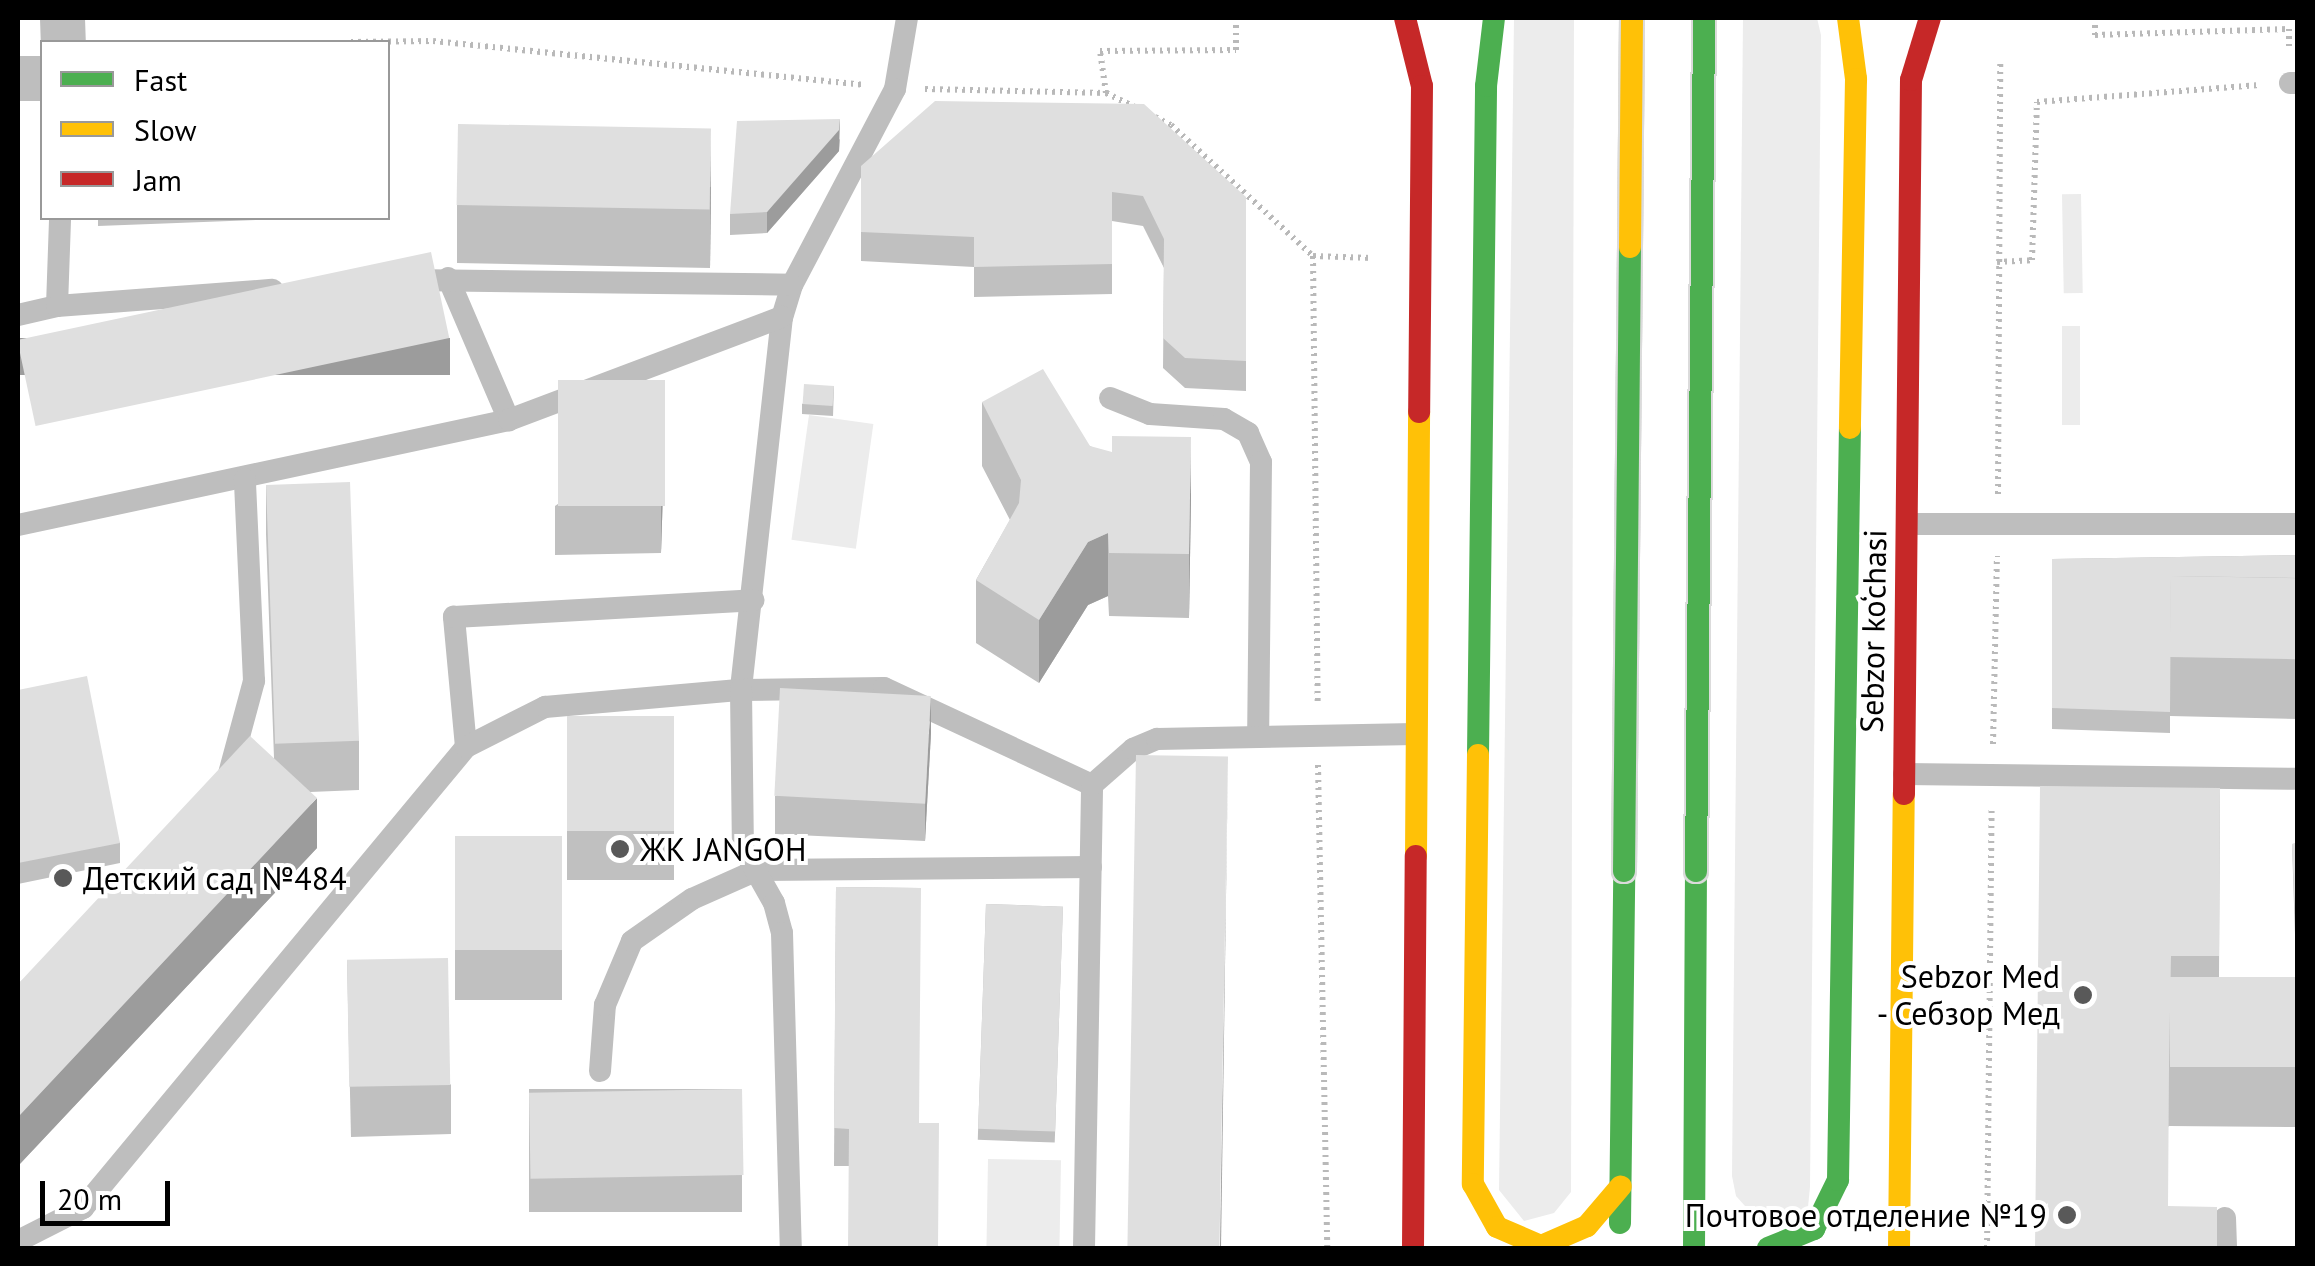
<!DOCTYPE html>
<meta charset="utf-8">
<style>
body{margin:0}
#map{position:relative;width:2315px;height:1266px;overflow:hidden;background:#fff;font-family:"PT Sans",sans-serif}
div>[style]{position:absolute}
.green>*{inset:0;background:#ececec;transform-origin:0 0}
.path>*{height:6px;margin-top:-3px;transform-origin:0;background:repeating-linear-gradient(90deg,#b9b9b9 0 2.5px,transparent 0 7.5px)}
.lane>*{height:22px;margin:-11px;padding:0 11px;transform-origin:11px;border-radius:11px;background:#bebebe}
.street>*{height:45px;margin:-22.5px;padding:0 22.5px;transform-origin:22.5px;border-radius:22.5px;background:#bebebe}
.fast>*{height:22px;margin:-11px;padding:0 11px;transform-origin:11px;border-radius:11px;background:#4caf50}
.slow>*{height:22px;margin:-11px;padding:0 11px;transform-origin:11px;border-radius:11px;background:#ffc107}
.jam>*{height:22px;margin:-11px;padding:0 11px;transform-origin:11px;border-radius:11px;background:#c62828}
.bridges{filter:drop-shadow(2px 0 #dbdbdb) drop-shadow(-2px 0 #dbdbdb) drop-shadow(0 2px #dbdbdb) drop-shadow(0 -2px #dbdbdb)}
.fast-bridge>*{height:22px;margin:-11px;padding:0 11px;transform-origin:11px;border-radius:11px;background:#4caf50}
.slow-bridge>*{height:22px;margin:-11px;padding:0 11px;transform-origin:11px;border-radius:11px;background:#ffc107}
.wall>*{inset:0;background:#c0c0c0;transform-origin:0 0}
.shaded-wall>*{inset:0;background:#9c9c9c;transform-origin:0 0}
.building>*{inset:0;background:#dfdfdf;transform-origin:0 0}
.dots>*{width:28px;height:28px;translate:-50% -50%;box-sizing:border-box;border:5px solid #fff;border-radius:50%}
span{translate:-50% -50%;white-space:nowrap;text-align:center;line-height:1.15;-webkit-text-stroke:8px #fff;paint-order:stroke}
.street-label{font-size:32px;color:#000}
.poi-label{font-size:32px;color:#000}
.left{translate:0 -50%;text-align:left}
.right{translate:-100% -50%;text-align:right}
.frame{position:absolute;inset:0;border:20px solid #000;pointer-events:none}
.legend{position:absolute;left:40px;top:40px;width:350px;height:180px;box-sizing:border-box;background:#fff;border:2px solid #999;margin:0;padding:12px 18px;list-style:none;font-size:30px;color:#000}
.legend li{display:flex;align-items:center;gap:20px;height:50px}
.legend b{width:50px;border:2px solid #999}
.scale{position:absolute;left:40px;top:1181px;width:130px;height:45px;box-sizing:border-box;border:5px solid #000;border-top:0;padding-left:12px;font-size:30px;line-height:35px;white-space:nowrap;color:#000;-webkit-text-stroke:8px #fff;paint-order:stroke}
</style>
<div id="map">
<div class="green">
<div style="clip-path:polygon(1514px 18px,1574px 18px,1571px 1192px,1554px 1213px,1524px 1221px,1499px 1190px)"></div>
<div style="clip-path:polygon(1743px 18px,1817px 18px,1821px 35px,1810px 1187px,1808px 1207px,1763px 1226px,1736px 1196px,1732px 1176px)"></div>
<div style="left:2081px;top:194px;width:99px;height:19px;rotate:89deg"></div>
<div style="left:2062px;top:326px;width:18px;height:99px"></div>
<div style="left:809px;top:415px;width:65px;height:126px;rotate:8deg"></div>
<div style="left:988px;top:1159px;width:73px;height:89px;rotate:1deg"></div>
</div>
<div class="path">
<div style="left:2095px;top:18px;width:17px;rotate:90deg"></div>
<div style="left:2095px;top:35px;width:194px;rotate:-1.8deg"></div>
<div style="left:2289px;top:29px;width:22px;rotate:90deg"></div>
<div style="left:351px;top:42px;width:82px;rotate:-0.7deg"></div>
<div style="left:433px;top:41px;width:432px;rotate:5.8deg"></div>
<div style="left:925px;top:89px;width:181px;rotate:1.3deg"></div>
<div style="left:1106px;top:93px;width:32px;rotate:26deg"></div>
<div style="left:1106px;top:93px;width:42px;rotate:-98.1deg"></div>
<div style="left:1100px;top:51px;width:136px;rotate:-0.4deg"></div>
<div style="left:1236px;top:50px;width:32px;rotate:-90deg"></div>
<div style="left:1155px;top:117px;width:18px;rotate:27deg"></div>
<div style="left:1171px;top:125px;width:193px;rotate:42.7deg"></div>
<div style="left:1313px;top:256px;width:447px;rotate:89.4deg"></div>
<div style="left:1313px;top:256px;width:59px;rotate:1.9deg"></div>
<div style="left:1997px;top:262px;width:35px;rotate:-3deg"></div>
<div style="left:2032px;top:260px;width:158px;rotate:-88.2deg"></div>
<div style="left:2037px;top:102px;width:223px;rotate:-4.4deg"></div>
<div style="left:1998px;top:494px;width:434px;rotate:-89.7deg"></div>
<div style="left:1993px;top:744px;width:188px;rotate:-88.8deg"></div>
<div style="left:1318px;top:765px;width:483px;rotate:88.9deg"></div>
<div style="left:1987px;top:1248px;width:442px;rotate:-89.4deg"></div>
</div>
<div class="lane">
<div style="left:907px;top:18px;width:72px;rotate:99.6deg"></div>
<div style="left:895px;top:89px;width:221px;rotate:117.7deg"></div>
<div style="left:792px;top:285px;width:34px;rotate:107deg"></div>
<div style="left:782px;top:317px;width:375px;rotate:96.3deg"></div>
<div style="left:741px;top:690px;width:143px;rotate:-0.8deg"></div>
<div style="left:884px;top:688px;width:230px;rotate:25deg"></div>
<div style="left:2290px;top:83px;width:8px"></div>
<div style="left:448px;top:278px;width:155px;rotate:66.8deg"></div>
<div style="left:409px;top:280px;width:383px;rotate:0.7deg"></div>
<div style="left:57px;top:306px;width:88px;rotate:-88deg"></div>
<div style="left:18px;top:315px;width:40px;rotate:-13deg"></div>
<div style="left:57px;top:306px;width:216px;rotate:-4.3deg"></div>
<div style="left:1110px;top:398px;width:43px;rotate:21.8deg"></div>
<div style="left:1150px;top:414px;width:74px;rotate:3.9deg"></div>
<div style="left:1224px;top:419px;width:28px;rotate:30deg"></div>
<div style="left:1248px;top:433px;width:32px;rotate:66deg"></div>
<div style="left:1261px;top:462px;width:275px;rotate:90.6deg"></div>
<div style="left:1907px;top:524px;width:391px"></div>
<div style="left:18px;top:525px;width:502px;rotate:-12.07deg"></div>
<div style="left:509px;top:420px;width:292px;rotate:-20.7deg"></div>
<div style="left:466px;top:747px;width:131px;rotate:-95.3deg"></div>
<div style="left:454px;top:617px;width:300px;rotate:-3.2deg"></div>
<div style="left:1904px;top:774px;width:394px;rotate:0.7deg"></div>
<div style="left:227px;top:781px;width:104px;rotate:-74.9deg"></div>
<div style="left:254px;top:681px;width:202px;rotate:-92.6deg"></div>
<div style="left:600px;top:1071px;width:66px;rotate:-85.7deg"></div>
<div style="left:605px;top:1005px;width:69px;rotate:-67.1deg"></div>
<div style="left:632px;top:941px;width:73px;rotate:-35deg"></div>
<div style="left:692px;top:899px;width:71px;rotate:-24deg"></div>
<div style="left:757px;top:870px;width:334px;rotate:-0.5deg"></div>
<div style="left:2225px;top:1218px;width:30px;rotate:88deg"></div>
<div style="left:18px;top:1241px;width:73px;rotate:-26.9deg"></div>
<div style="left:83px;top:1208px;width:599px;rotate:-50.28deg"></div>
<div style="left:466px;top:747px;width:89px;rotate:-26.9deg"></div>
<div style="left:545px;top:707px;width:197px;rotate:-5deg"></div>
<div style="left:741px;top:690px;width:158px;rotate:89.3deg"></div>
<div style="left:743px;top:848px;width:63px;rotate:60.6deg"></div>
<div style="left:774px;top:903px;width:31px;rotate:75deg"></div>
<div style="left:782px;top:933px;width:315px;rotate:88.4deg"></div>
<div style="left:1084px;top:1248px;width:463px;rotate:-89deg"></div>
<div style="left:1092px;top:785px;width:55px;rotate:-41.3deg"></div>
<div style="left:1133px;top:749px;width:26px;rotate:-23deg"></div>
<div style="left:1157px;top:739px;width:258px;rotate:-1.1deg"></div>
</div>
<div class="street">
<div style="left:62px;top:18px;width:24px;rotate:88deg"></div>
<div style="left:18px;top:78px;width:24px"></div>
</div>
<div class="fast">
<div style="left:1478px;top:755px;width:669px;rotate:-89.31deg"></div>
<div style="left:1486px;top:86px;width:68px;rotate:-83.3deg"></div>
<div style="left:1620px;top:1223px;width:352px;rotate:-89.3deg"></div>
<div style="left:1694px;top:1248px;width:377px;rotate:-89.7deg"></div>
<div style="left:1768px;top:1248px;width:50px;rotate:-22.4deg"></div>
<div style="left:1814px;top:1229px;width:55px;rotate:-63.9deg"></div>
<div style="left:1838px;top:1180px;width:752px;rotate:-89.09deg"></div>
</div>
<div class="slow">
<div style="left:1848px;top:18px;width:62px;rotate:82.5deg"></div>
<div style="left:1856px;top:79px;width:349px;rotate:91deg"></div>
<div style="left:1478px;top:755px;width:429px;rotate:90.7deg"></div>
<div style="left:1473px;top:1184px;width:49px;rotate:60.8deg"></div>
<div style="left:1497px;top:1227px;width:48px;rotate:23.4deg"></div>
<div style="left:1541px;top:1246px;width:50px;rotate:-23.5deg"></div>
<div style="left:1587px;top:1226px;width:52px;rotate:-49.6deg"></div>
<div style="left:1416px;top:856px;width:444px;rotate:-89.6deg"></div>
<div style="left:1899px;top:1248px;width:454px;rotate:-89.4deg"></div>
</div>
<div class="jam">
<div style="left:1405px;top:18px;width:70px;rotate:76deg"></div>
<div style="left:1422px;top:86px;width:326px;rotate:90.5deg"></div>
<div style="left:1904px;top:794px;width:714px;rotate:-89.44deg"></div>
<div style="left:1911px;top:80px;width:65px;rotate:-73deg"></div>
<div style="left:1413px;top:1248px;width:392px;rotate:-89.6deg"></div>
</div>
<div class="bridges">
<div class="fast-bridge">
<div style="left:1624px;top:871px;width:624px;rotate:-89.45deg"></div>
<div style="left:1696px;top:871px;width:853px;rotate:-89.46deg"></div>
</div>
<div class="slow-bridge">
<div style="left:1630px;top:247px;width:229px;rotate:-89.5deg"></div>
</div>
</div>
<div class="wall">
<div style="clip-path:polygon(840px 139px,839px 151px,767px 233px,730px 235px,730px 214px)"></div>
<div style="clip-path:polygon(861px 166px,1246px 197px,1246px 391px,1185px 388px,1163px 368px,1164px 268px,1143px 226px,1112px 221px,1112px 294px,974px 297px,974px 267px,861px 261px)"></div>
<div style="clip-path:polygon(711px 187px,710px 268px,457px 263px,457px 205px)"></div>
<div style="clip-path:polygon(98px 218px,310px 218px,98px 226px)"></div>
<div style="clip-path:polygon(834px 386px,833px 416px,802px 414px,802px 404px)"></div>
<div style="clip-path:polygon(982px 402px,1090px 446px,1191px 500px,1189px 618px,1109px 616px,1108px 596px,1088px 605px,1039px 683px,976px 643px,976px 580px,1010px 520px,982px 466px)"></div>
<div style="clip-path:polygon(665px 429px,661px 553px,555px 555px,555px 506px)"></div>
<div style="clip-path:polygon(266px 485px,359px 741px,359px 790px,310px 792px,317px 848px,18px 1166px,18px 984px,274px 758px,266px 534px)"></div>
<div style="clip-path:polygon(2298px 555px,2298px 719px,2170px 716px,2170px 733px,2052px 729px,2052px 559px)"></div>
<div style="clip-path:polygon(18px 690px,120px 843px,120px 863px,18px 884px)"></div>
<div style="left:567px;top:716px;width:107px;height:164px"></div>
<div style="clip-path:polygon(931px 733px,925px 841px,775px 834px,775px 796px)"></div>
<div style="clip-path:polygon(2220px 788px,2219px 977px,2298px 978px,2298px 1127px,2169px 1126px,2035px 1248px)"></div>
<div style="left:455px;top:836px;width:107px;height:164px"></div>
<div style="clip-path:polygon(2298px 843px,2298px 965px,2296px 965px,2292px 844px)"></div>
<div style="clip-path:polygon(836px 887px,921px 888px,849px 1166px,834px 1166px)"></div>
<div style="left:986px;top:904px;width:77px;height:236px;rotate:2deg"></div>
<div style="clip-path:polygon(347px 960px,451px 1085px,451px 1134px,351px 1137px)"></div>
<div style="left:742px;top:1089px;width:123px;height:213px;rotate:90deg"></div>
</div>
<div class="shaded-wall">
<div style="clip-path:polygon(840px 119px,839px 151px,767px 233px,767px 212px)"></div>
<div style="clip-path:polygon(711px 129px,711px 187px,710px 268px,710px 209px)"></div>
<div style="left:450px;top:338px;width:37px;height:442px;rotate:90deg"></div>
<div style="clip-path:polygon(665px 380px,665px 429px,661px 553px,661px 503px)"></div>
<div style="clip-path:polygon(1191px 437px,1191px 500px,1189px 618px,1189px 554px)"></div>
<div style="clip-path:polygon(1108px 533px,1108px 596px,1088px 605px,1039px 683px,1039px 620px,1088px 542px)"></div>
<div style="clip-path:polygon(931px 696px,931px 733px,925px 841px,925px 803px)"></div>
<div style="clip-path:polygon(1228px 756px,1221px 1248px,1220px 1248px)"></div>
<div style="clip-path:polygon(317px 798px,317px 848px,18px 1166px,18px 1117px)"></div>
</div>
<div class="building">
<div style="clip-path:polygon(935px 101px,1144px 104px,1246px 197px,1246px 361px,1185px 358px,1163px 338px,1164px 239px,1143px 196px,1112px 192px,1112px 264px,974px 267px,974px 237px,861px 232px,861px 166px)"></div>
<div style="clip-path:polygon(840px 119px,839px 130px,767px 212px,730px 214px,737px 121px)"></div>
<div style="left:458px;top:124px;width:253px;height:81px;rotate:1deg"></div>
<div style="left:431px;top:252px;width:88px;height:423px;rotate:78deg"></div>
<div style="clip-path:polygon(1043px 369px,1090px 446px,1112px 452px,1112px 436px,1191px 437px,1189px 554px,1109px 553px,1108px 533px,1088px 542px,1039px 620px,976px 580px,1019px 503px,1021px 480px,982px 402px)"></div>
<div style="left:558px;top:380px;width:107px;height:126px"></div>
<div style="left:804px;top:384px;width:30px;height:20px;rotate:4deg"></div>
<div style="left:350px;top:482px;width:259px;height:84px;rotate:88deg"></div>
<div style="clip-path:polygon(2298px 555px,2298px 578px,2171px 576px,2170px 712px,2052px 708px,2052px 559px)"></div>
<div style="left:2171px;top:576px;width:127px;height:81px;rotate:1deg"></div>
<div style="clip-path:polygon(87px 676px,120px 843px,18px 863px,18px 690px)"></div>
<div style="left:780px;top:688px;width:151px;height:108px;rotate:3deg"></div>
<div style="left:567px;top:716px;width:107px;height:115px"></div>
<div style="clip-path:polygon(250px 736px,317px 798px,18px 1117px,18px 984px)"></div>
<div style="left:1136px;top:755px;width:92px;height:493px;rotate:1deg"></div>
<div style="clip-path:polygon(2040px 786px,2220px 788px,2219px 956px,2171px 956px,2169px 1067px,2168px 1206px,2217px 1207px,2217px 1248px,2035px 1248px)"></div>
<div style="left:455px;top:836px;width:107px;height:114px"></div>
<div style="clip-path:polygon(2298px 843px,2298px 936px,2296px 936px,2292px 844px)"></div>
<div style="clip-path:polygon(836px 887px,921px 888px,919px 1123px,939px 1123px,938px 1248px,848px 1248px,849px 1129px,834px 1128px)"></div>
<div style="left:986px;top:904px;width:77px;height:225px;rotate:2deg"></div>
<div style="left:448px;top:958px;width:127px;height:101px;rotate:89deg"></div>
<div style="left:2170px;top:977px;width:128px;height:90px"></div>
<div style="left:742px;top:1089px;width:86px;height:213px;rotate:89deg"></div>
</div>
<div class="dots">
<div style="left:620px;top:849px;background:#595959"></div>
<div style="left:63px;top:878px;background:#595959"></div>
<div style="left:2083px;top:995px;background:#595959"></div>
<div style="left:2067px;top:1215px;background:#595959"></div>
</div>
<div class="street-label">
<span style="left:1873px;top:631px;rotate:-89deg">Sebzor ko‘chasi</span>
</div>
<div class="poi-label">
<span class="left" style="left:640px;top:849px">ЖК JANGOH</span>
<span class="left" style="left:83px;top:878px">Детский сад №484</span>
<span class="right" style="left:2060px;top:995px">Sebzor Med<br>- Себзор Мед</span>
<span class="right" style="left:2047px;top:1215px">Почтовое отделение №19</span>
</div>
<div class="frame"></div>
<ul class="legend">
<li><b style="height:12px;background:#4caf50"></b>Fast</li>
<li><b style="height:12px;background:#ffc107"></b>Slow</li>
<li><b style="height:12px;background:#c62828"></b>Jam</li>
</ul>
<div class="scale">20 m</div>
</div>
